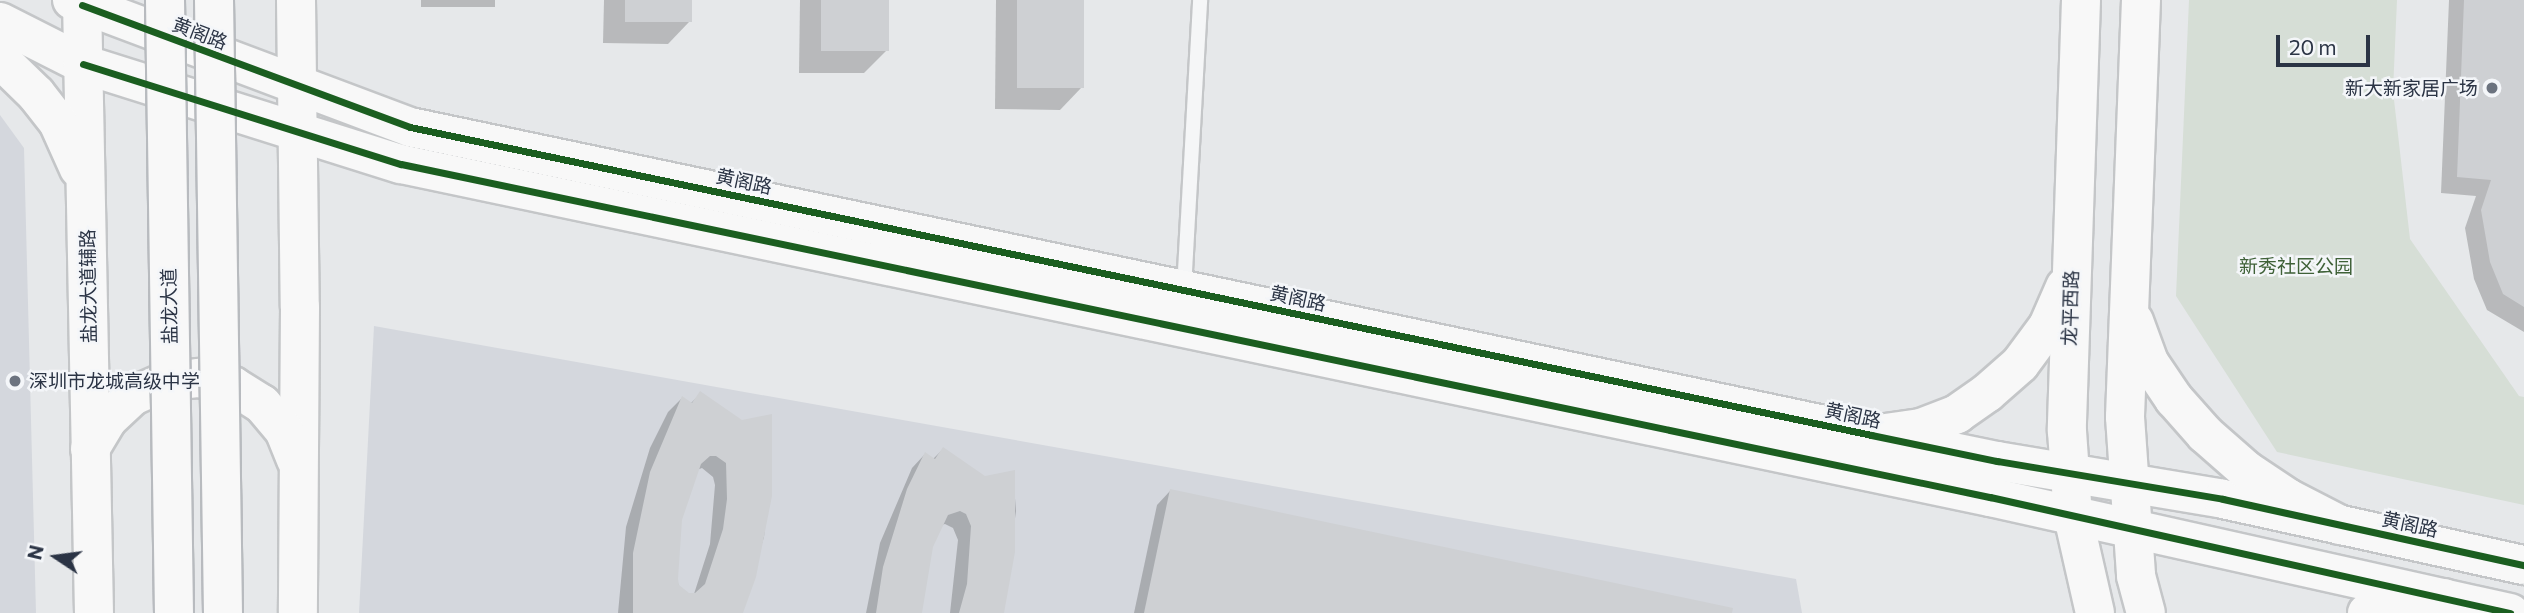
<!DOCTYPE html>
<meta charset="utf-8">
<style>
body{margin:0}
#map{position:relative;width:2524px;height:613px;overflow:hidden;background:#e6e8ea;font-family:Commissioner,"Noto Sans SC",sans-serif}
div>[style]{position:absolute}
.built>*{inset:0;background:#d4d7dd}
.green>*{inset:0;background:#d6ded6}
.shadow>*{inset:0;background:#0003;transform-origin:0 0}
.building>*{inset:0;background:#ced0d3;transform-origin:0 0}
.roads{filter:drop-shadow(2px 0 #c4c6c8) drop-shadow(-2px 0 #c4c6c8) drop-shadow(0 2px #c4c6c8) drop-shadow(0 -2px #c4c6c8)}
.service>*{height:14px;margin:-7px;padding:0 7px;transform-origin:7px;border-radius:7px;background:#f5f6f7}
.secondary>*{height:38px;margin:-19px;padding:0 19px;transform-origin:19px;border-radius:19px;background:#f8f8f8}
.primary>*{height:38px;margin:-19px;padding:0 19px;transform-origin:19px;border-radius:19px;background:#f8f8f8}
.bridges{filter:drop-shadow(2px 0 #b8bbbf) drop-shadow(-2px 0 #b8bbbf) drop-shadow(0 2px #b8bbbf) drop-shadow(0 -2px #b8bbbf)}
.trunk-bridge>*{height:38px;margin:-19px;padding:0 19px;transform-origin:19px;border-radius:19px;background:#f8f8f8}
.cycleway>*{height:7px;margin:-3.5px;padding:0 3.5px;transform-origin:3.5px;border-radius:3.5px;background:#1b5e20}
.dots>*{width:19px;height:19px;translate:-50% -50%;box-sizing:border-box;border:4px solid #f4f6f9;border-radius:50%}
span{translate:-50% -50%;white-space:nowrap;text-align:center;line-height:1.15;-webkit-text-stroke:5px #f4f6f9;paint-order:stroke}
.street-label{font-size:19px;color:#2b3445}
.poi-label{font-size:19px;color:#2b3445}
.right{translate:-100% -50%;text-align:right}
.left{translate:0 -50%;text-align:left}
.park-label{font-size:19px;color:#3f6138}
.north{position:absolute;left:21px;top:522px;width:70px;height:70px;-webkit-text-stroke:5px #f4f6f9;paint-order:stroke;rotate:283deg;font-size:19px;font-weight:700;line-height:28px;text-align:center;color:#2b3445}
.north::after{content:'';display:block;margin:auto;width:24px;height:32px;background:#2b3445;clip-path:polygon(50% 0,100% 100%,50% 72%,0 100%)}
.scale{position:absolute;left:2276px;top:35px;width:94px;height:32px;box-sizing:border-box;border:4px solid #2b3445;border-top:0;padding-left:9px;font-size:21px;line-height:24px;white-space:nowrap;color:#2b3445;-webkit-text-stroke:5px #f4f6f9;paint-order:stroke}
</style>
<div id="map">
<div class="built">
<div style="clip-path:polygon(0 115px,24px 148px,36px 613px,0 613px)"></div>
<div style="clip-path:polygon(374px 326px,1796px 579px,1802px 613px,359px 613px)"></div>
</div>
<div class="green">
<div style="clip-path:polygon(2189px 0,2397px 0,2393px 91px,2410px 239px,2519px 396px,2524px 397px,2524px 505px,2277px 452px,2176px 296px)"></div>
</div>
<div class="shadow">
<div style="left:421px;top:0;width:74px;height:7px"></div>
<div style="clip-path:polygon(604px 0,691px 0,690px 21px,668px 44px,603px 43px)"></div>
<div style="clip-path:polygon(800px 0,887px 0,886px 51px,864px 73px,799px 73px)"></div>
<div style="clip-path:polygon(996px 0,1083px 0,1082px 87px,1060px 110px,995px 109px)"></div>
<div style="clip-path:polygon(2449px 0,2524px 0,2524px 332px,2487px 310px,2474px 279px,2465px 228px,2476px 196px,2441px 193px)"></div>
<div style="clip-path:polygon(evenodd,700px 394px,741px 422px,770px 416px,772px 455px,764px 537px,741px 613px,618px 613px,626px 527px,650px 448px,668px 412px,682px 398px,690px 404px,700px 394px,702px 468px,713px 477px,715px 485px,710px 544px,694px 594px,682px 592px,676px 579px,680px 520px,697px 470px,702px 468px)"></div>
<div style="clip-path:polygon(943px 449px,985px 478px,1013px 472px,1016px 511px,1002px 613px,950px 613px,958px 540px,953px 528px,945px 524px,941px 525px,931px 547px,920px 613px,866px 613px,880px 543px,912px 468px,925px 454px,933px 459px)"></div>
<div style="clip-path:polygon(1170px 491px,1730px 613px,1134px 613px,1157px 505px)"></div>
</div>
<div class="building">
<div style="left:625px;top:0;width:67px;height:22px"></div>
<div style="left:821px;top:0;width:68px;height:51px"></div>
<div style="left:1017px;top:0;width:67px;height:88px"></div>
<div style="clip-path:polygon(2464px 0,2524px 0,2524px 307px,2503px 294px,2490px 262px,2481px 210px,2491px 180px,2457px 177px)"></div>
<div style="clip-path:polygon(evenodd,700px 391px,742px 420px,772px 414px,772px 496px,756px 577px,743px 613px,633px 613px,633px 553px,650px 472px,682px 396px,692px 403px,700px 391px,710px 456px,716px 456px,726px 463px,727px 499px,723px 529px,705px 584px,695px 593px,689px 593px,679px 585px,678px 579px,682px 520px,701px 464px,710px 456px)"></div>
<div style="clip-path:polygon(943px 447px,985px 476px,1015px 470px,1015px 552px,1004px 613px,959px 613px,967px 584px,971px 526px,966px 514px,960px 511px,948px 515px,933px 547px,922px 613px,876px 613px,883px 567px,907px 489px,925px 452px,935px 459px)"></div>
<div style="clip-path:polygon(1170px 489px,1733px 608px,1732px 613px,1144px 613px)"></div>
</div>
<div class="roads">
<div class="service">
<div style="left:1184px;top:289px;width:289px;rotate:-86.8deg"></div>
</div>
<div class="secondary">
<div style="left:72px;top:0;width:361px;rotate:20.6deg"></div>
<div style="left:410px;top:127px;width:1493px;rotate:11.9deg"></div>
<div style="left:1871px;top:435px;width:129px;rotate:11.7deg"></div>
<div style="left:1997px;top:461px;width:229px;rotate:9.5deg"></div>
<div style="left:2223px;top:499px;width:308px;rotate:12.4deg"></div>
<div style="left:0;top:22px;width:93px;rotate:26.8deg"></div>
<div style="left:83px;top:64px;width:333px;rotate:17.5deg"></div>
<div style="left:401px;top:164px;width:1624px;rotate:11.84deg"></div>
<div style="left:1990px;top:497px;width:533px;rotate:12.58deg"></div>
</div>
<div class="primary">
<div style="left:82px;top:0;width:613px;rotate:88.88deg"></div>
<div style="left:296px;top:0;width:307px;rotate:89.3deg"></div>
<div style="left:300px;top:307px;width:306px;rotate:90.4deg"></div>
<div style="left:2081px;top:0;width:431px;rotate:91.9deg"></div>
<div style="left:2067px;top:431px;width:85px;rotate:86deg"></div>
<div style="left:2073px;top:516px;width:99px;rotate:77.2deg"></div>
<div style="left:2141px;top:0;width:417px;rotate:92.2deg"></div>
<div style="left:2125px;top:417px;width:159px;rotate:86deg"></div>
<div style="left:2136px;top:576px;width:38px;rotate:75deg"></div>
<div style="left:0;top:59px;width:50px;rotate:44.2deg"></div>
<div style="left:36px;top:94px;width:36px;rotate:52deg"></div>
<div style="left:58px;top:122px;width:51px;rotate:65.9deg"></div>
<div style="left:2134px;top:321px;width:44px;rotate:69.9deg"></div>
<div style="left:2149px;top:362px;width:45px;rotate:56deg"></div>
<div style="left:2174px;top:399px;width:47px;rotate:48.5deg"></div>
<div style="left:2205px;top:434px;width:55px;rotate:41.3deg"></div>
<div style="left:2246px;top:470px;width:50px;rotate:33.7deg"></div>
<div style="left:2288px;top:498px;width:59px;rotate:27.4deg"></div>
<div style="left:1871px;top:435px;width:50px;rotate:-8deg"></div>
<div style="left:1921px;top:428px;width:39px;rotate:-21deg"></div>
<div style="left:1957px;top:414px;width:37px;rotate:-35deg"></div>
<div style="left:1987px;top:393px;width:44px;rotate:-41.3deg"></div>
<div style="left:2020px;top:364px;width:47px;rotate:-53.6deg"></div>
<div style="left:2048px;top:326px;width:43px;rotate:-66.4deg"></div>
<div style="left:90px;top:449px;width:35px;rotate:-59deg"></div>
<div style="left:108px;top:419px;width:34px;rotate:-43deg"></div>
<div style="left:133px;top:396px;width:35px;rotate:-24deg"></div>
<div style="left:165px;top:382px;width:34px;rotate:-7deg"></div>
<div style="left:199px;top:378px;width:35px;rotate:13deg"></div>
<div style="left:233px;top:386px;width:34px;rotate:32deg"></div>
<div style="left:262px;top:404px;width:34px;rotate:50deg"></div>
<div style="left:284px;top:430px;width:32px;rotate:68deg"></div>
<div style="left:2367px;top:613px;width:20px;rotate:-20deg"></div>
<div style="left:2386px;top:606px;width:58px;rotate:-8deg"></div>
</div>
</div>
<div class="bridges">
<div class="trunk-bridge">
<div style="left:165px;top:0;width:613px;rotate:89.16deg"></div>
<div style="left:214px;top:0;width:613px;rotate:89.16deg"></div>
</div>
</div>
<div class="cycleway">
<div style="left:82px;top:5px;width:350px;rotate:20.4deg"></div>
<div style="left:410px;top:127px;width:1493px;rotate:11.9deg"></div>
<div style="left:1871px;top:435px;width:129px;rotate:11.7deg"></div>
<div style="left:1997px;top:461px;width:229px;rotate:9.5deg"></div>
<div style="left:2223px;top:499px;width:308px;rotate:12.4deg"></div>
<div style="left:83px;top:64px;width:333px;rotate:17.5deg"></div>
<div style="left:401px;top:164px;width:1624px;rotate:11.84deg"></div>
<div style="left:1990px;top:497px;width:533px;rotate:12.58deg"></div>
</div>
<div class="dots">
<div style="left:2492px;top:88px;background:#6c737f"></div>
<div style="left:15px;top:381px;background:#6c737f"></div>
</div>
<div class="street-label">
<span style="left:200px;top:33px;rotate:21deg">黄阁路</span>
<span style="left:744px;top:181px;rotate:12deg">黄阁路</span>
<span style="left:88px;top:286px;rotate:-91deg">盐龙大道辅路</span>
<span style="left:1298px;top:298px;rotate:12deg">黄阁路</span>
<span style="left:169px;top:306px;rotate:-91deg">盐龙大道</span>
<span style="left:2070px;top:308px;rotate:-88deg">龙平西路</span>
<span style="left:1853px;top:415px;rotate:12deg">黄阁路</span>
<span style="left:2410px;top:524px;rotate:12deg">黄阁路</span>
</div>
<div class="poi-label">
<span class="right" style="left:2478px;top:88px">新大新家居广场</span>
<span class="left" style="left:29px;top:381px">深圳市龙城高级中学</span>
</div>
<div class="park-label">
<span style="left:2296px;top:266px">新秀社区公园</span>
</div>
<div class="north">N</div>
<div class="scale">20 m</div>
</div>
